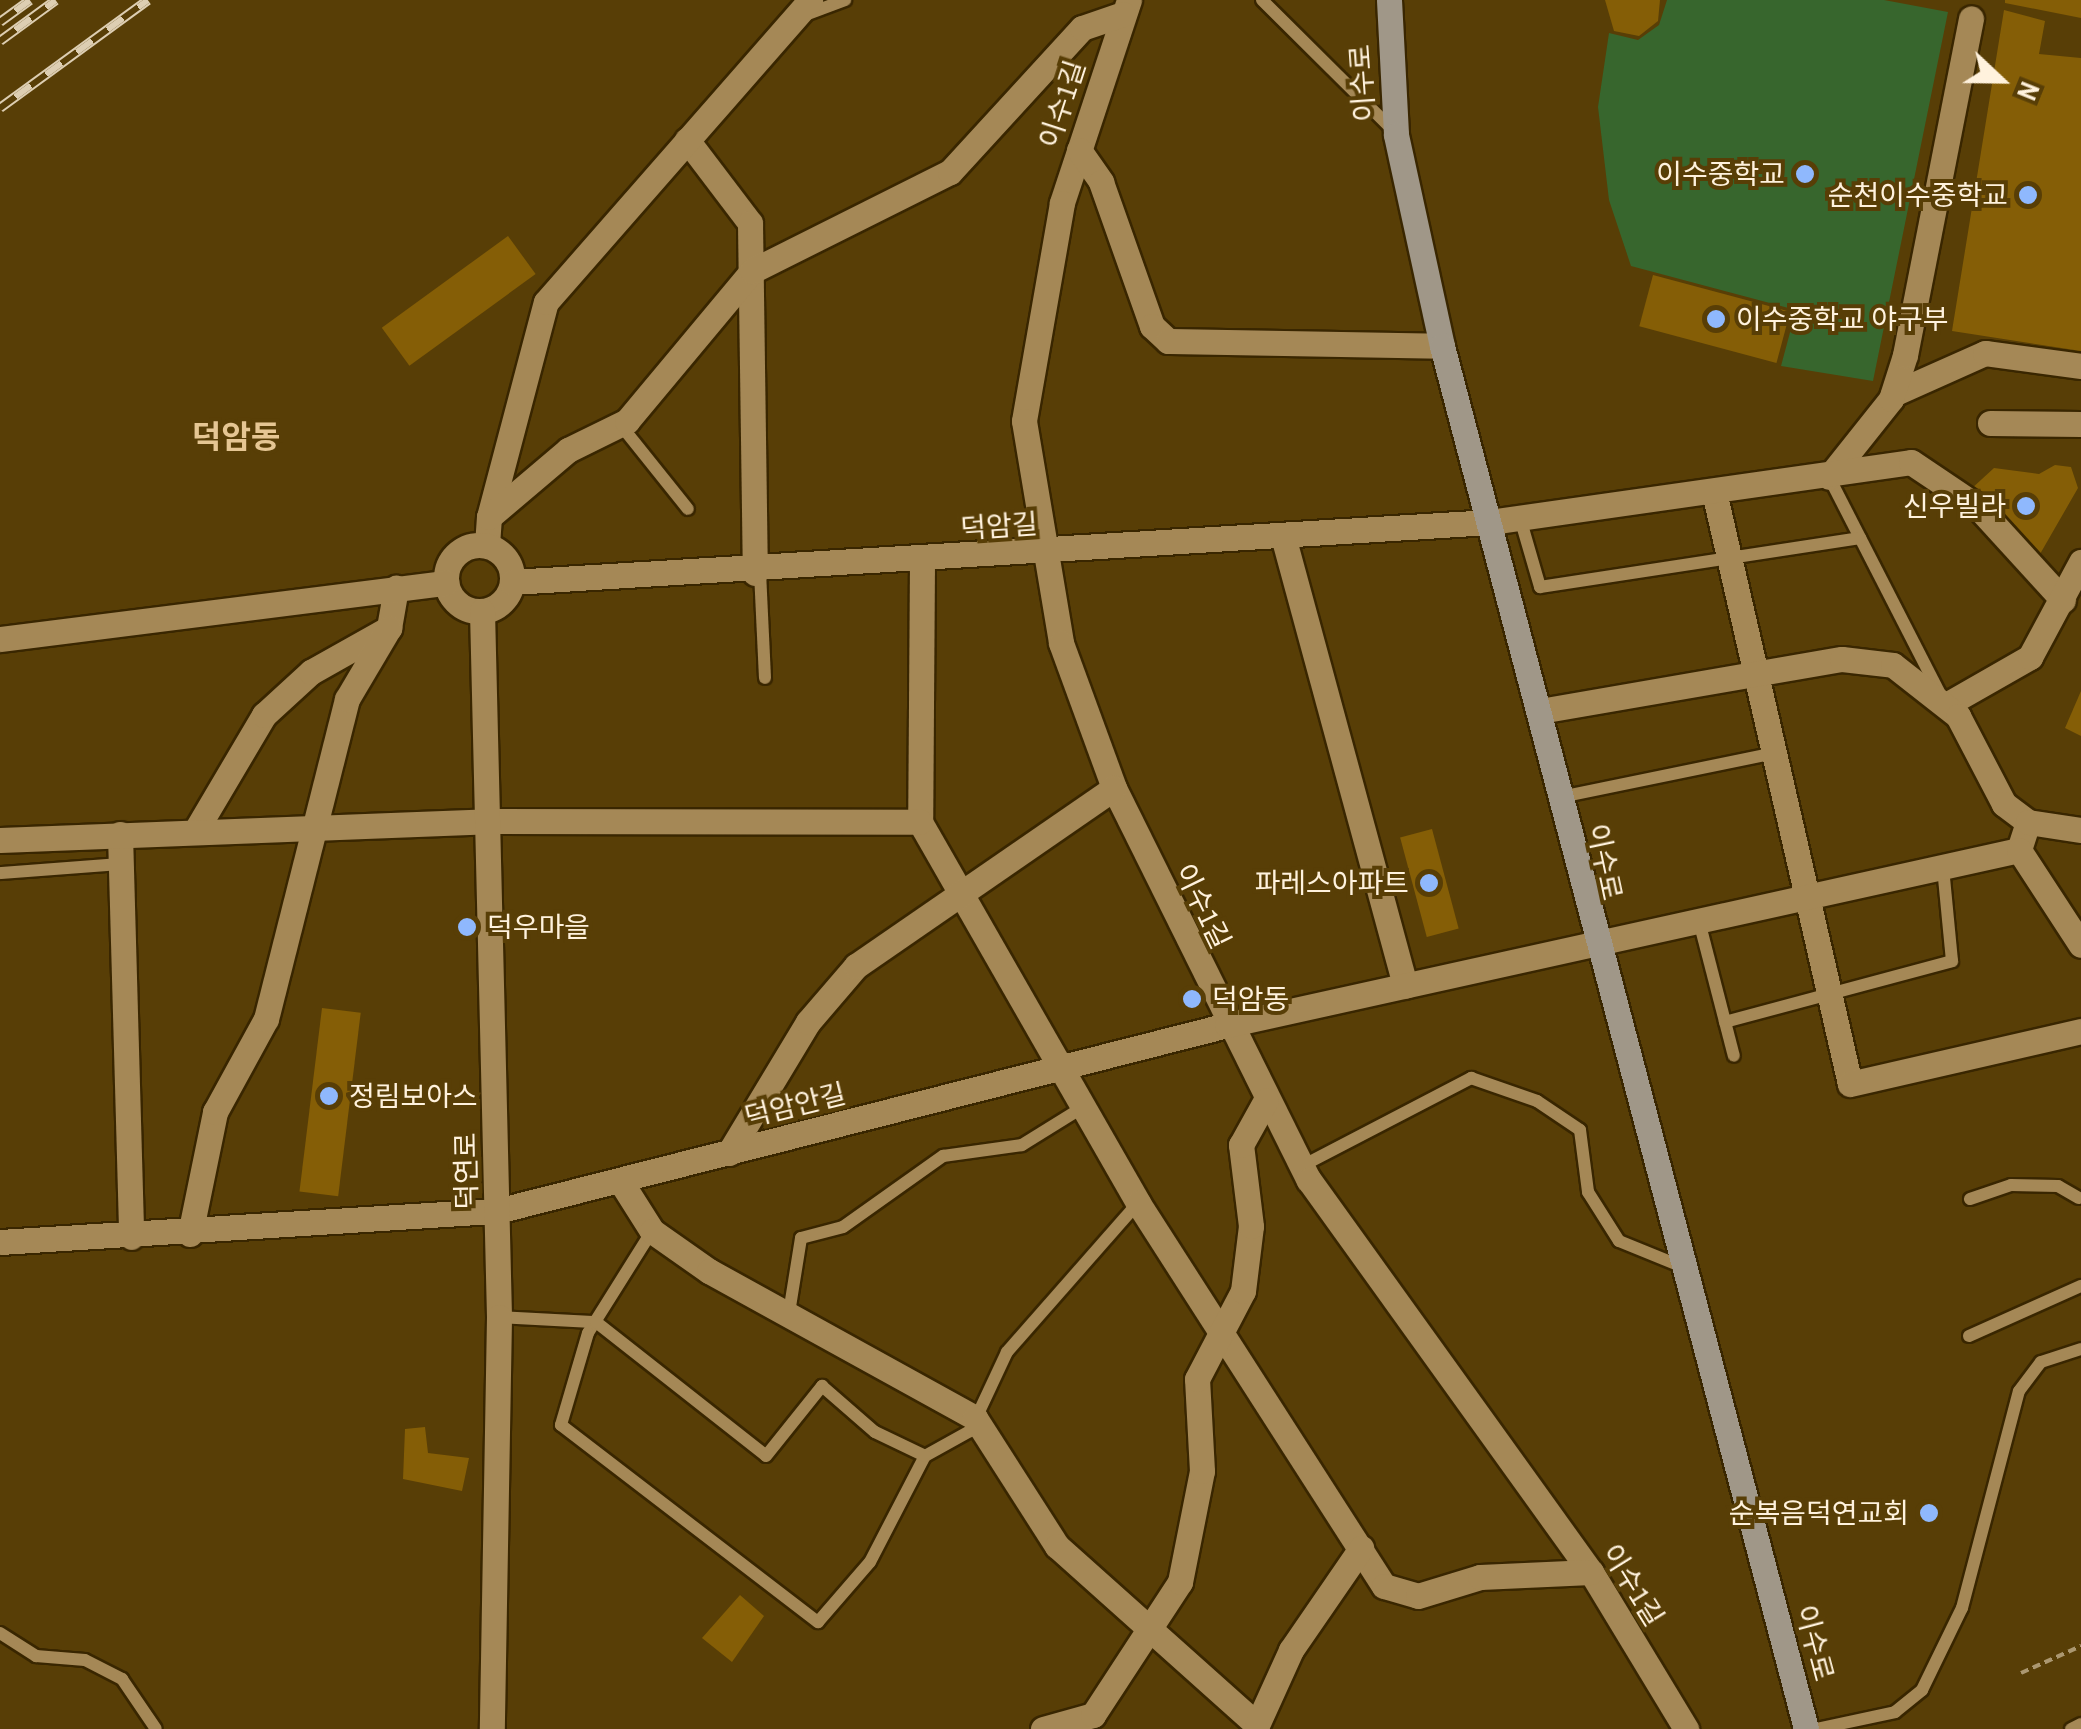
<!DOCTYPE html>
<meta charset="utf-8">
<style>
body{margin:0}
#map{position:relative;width:2081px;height:1729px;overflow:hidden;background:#583e06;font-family:"Archivo Narrow","Noto Sans KR",sans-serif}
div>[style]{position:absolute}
.green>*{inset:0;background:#37662d}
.building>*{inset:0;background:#855e06;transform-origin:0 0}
.path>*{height:4px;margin-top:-2px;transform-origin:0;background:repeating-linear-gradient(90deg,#ab9770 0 8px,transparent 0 13px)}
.roads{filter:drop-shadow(2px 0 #392600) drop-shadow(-2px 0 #392600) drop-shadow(0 2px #392600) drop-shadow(0 -2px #392600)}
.service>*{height:12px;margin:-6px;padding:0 6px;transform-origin:6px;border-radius:6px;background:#a58856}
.minor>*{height:25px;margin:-12.5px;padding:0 12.5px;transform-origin:12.5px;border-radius:12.5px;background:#a58856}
.tertiary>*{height:25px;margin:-12.5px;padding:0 12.5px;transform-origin:12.5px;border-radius:12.5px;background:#a58856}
.tertiary>.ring{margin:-12.5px;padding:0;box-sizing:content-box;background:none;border:25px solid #a58856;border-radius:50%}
.secondary>*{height:25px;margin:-12.5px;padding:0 12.5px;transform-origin:12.5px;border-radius:12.5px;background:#a09788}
.rail>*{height:10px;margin-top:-5px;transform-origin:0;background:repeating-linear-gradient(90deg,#583e06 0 19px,#ddceb2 0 38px);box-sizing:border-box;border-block:2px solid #ddceb2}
.dots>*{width:28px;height:28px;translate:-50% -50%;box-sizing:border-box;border:5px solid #583e06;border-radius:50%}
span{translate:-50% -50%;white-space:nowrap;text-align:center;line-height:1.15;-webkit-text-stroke:8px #583e06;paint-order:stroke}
.street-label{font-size:28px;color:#fff2dd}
.poi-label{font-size:28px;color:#fff2dd}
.right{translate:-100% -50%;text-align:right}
.left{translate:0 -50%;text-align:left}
.quarter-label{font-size:32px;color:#e5c693;font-weight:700}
.north{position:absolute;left:1951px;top:30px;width:100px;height:100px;-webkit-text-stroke:8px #583e06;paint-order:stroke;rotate:112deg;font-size:28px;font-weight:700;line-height:40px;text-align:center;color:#fff2dd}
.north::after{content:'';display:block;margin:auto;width:35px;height:45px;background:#fff2dd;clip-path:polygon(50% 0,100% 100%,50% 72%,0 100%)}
</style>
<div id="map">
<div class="green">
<div style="clip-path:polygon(1667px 0,1884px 0,1948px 12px,1873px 381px,1781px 366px,1796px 310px,1631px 266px,1609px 200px,1598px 107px,1609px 33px,1638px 40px,1659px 25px)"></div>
</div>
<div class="building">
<div style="clip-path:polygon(1605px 0,1660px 0,1658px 21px,1639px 36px,1614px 31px)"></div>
<div style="clip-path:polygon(2081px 0,2081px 18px,2005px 3px,2005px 0)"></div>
<div style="clip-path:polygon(2004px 10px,2045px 21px,2039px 54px,2081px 58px,2081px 351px,1952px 331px)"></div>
<div style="left:508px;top:236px;width:47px;height:156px;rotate:54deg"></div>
<div style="left:1653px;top:275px;width:142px;height:53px;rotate:15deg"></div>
<div style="clip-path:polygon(2055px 465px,2071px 467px,2078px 488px,2036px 561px,1970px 490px,1994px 468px,2039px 474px)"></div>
<div style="clip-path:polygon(2081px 691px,2081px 736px,2065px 728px)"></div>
<div style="left:1432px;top:829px;width:103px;height:33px;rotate:75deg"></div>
<div style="left:322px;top:1008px;width:39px;height:185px;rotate:7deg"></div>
<div style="clip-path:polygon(425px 1427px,428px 1453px,469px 1458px,462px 1491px,403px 1479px,405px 1429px)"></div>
<div style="clip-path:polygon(740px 1595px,764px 1616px,732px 1662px,702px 1638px)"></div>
</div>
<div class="path">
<div style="left:2021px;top:1673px;width:66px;rotate:-24.2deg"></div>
</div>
<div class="roads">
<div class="service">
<div style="left:1262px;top:0;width:182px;rotate:44.8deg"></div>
<div style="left:805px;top:15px;width:43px;rotate:-20.6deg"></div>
<div style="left:619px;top:423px;width:110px;rotate:51.3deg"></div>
<div style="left:1829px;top:477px;width:244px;rotate:62.9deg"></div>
<div style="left:1520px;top:518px;width:72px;rotate:73.8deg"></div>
<div style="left:1540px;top:587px;width:324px;rotate:-8.7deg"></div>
<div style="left:760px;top:572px;width:106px;rotate:87.3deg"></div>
<div style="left:1561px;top:797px;width:213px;rotate:-11.6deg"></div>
<div style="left:0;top:873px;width:121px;rotate:-4.3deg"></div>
<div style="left:1699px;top:921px;width:139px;rotate:75.5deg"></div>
<div style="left:1725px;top:1022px;width:235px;rotate:-15deg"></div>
<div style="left:1952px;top:961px;width:94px;rotate:-95.5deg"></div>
<div style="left:1302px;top:1166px;width:191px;rotate:-27.5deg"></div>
<div style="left:1471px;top:1078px;width:70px;rotate:19.2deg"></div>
<div style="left:1537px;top:1101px;width:52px;rotate:34deg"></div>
<div style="left:1580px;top:1130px;width:63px;rotate:82.6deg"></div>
<div style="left:1588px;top:1192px;width:58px;rotate:57.7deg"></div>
<div style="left:1619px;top:1241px;width:69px;rotate:22.1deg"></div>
<div style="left:1970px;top:1199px;width:43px;rotate:-18.9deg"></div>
<div style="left:2011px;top:1185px;width:47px;rotate:1.2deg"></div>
<div style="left:2058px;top:1186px;width:24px;rotate:30deg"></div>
<div style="left:652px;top:1231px;width:120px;rotate:122.1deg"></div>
<div style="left:588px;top:1333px;width:96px;rotate:106.4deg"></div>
<div style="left:561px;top:1425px;width:324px;rotate:37.5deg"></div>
<div style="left:818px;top:1622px;width:79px;rotate:-49.1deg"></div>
<div style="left:870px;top:1562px;width:119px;rotate:-62.6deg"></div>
<div style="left:925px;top:1456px;width:51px;rotate:-29.1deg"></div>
<div style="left:970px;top:1431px;width:87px;rotate:-64.9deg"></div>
<div style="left:1007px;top:1352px;width:198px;rotate:-48.7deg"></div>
<div style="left:789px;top:1313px;width:76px;rotate:-80.9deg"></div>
<div style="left:801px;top:1238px;width:43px;rotate:-14.7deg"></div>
<div style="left:843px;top:1227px;width:123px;rotate:-35.4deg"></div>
<div style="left:943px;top:1156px;width:80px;rotate:-7.9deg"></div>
<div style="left:1022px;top:1145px;width:72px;rotate:-31.9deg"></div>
<div style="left:499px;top:1317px;width:97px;rotate:3deg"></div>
<div style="left:596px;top:1322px;width:216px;rotate:38.2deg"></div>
<div style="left:766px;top:1456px;width:90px;rotate:-51.3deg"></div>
<div style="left:822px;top:1386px;width:70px;rotate:41deg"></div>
<div style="left:875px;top:1432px;width:55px;rotate:25.6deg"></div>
<div style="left:1969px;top:1336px;width:123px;rotate:-24.1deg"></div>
<div style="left:0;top:1633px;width:43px;rotate:32.6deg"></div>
<div style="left:36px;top:1656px;width:49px;rotate:4.7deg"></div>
<div style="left:85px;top:1660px;width:42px;rotate:27.2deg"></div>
<div style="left:122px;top:1679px;width:60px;rotate:55.8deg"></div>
<div style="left:1816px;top:1729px;width:81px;rotate:-12.1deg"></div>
<div style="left:1895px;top:1712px;width:35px;rotate:-39deg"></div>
<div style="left:1922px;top:1690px;width:91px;rotate:-64deg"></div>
<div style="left:1962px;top:1608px;width:224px;rotate:-75.3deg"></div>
<div style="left:2019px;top:1391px;width:36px;rotate:-53deg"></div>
<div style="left:2041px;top:1362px;width:42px;rotate:-18deg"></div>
<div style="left:2071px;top:1729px;width:11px;rotate:-27deg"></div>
</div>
<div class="minor">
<div style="left:1129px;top:0;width:214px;rotate:108.3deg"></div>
<div style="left:1062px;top:203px;width:221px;rotate:99.9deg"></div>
<div style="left:1024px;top:421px;width:225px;rotate:80.5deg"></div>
<div style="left:1061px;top:643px;width:154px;rotate:69.9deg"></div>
<div style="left:1114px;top:788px;width:438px;rotate:63.6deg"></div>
<div style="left:1309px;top:1180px;width:483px;rotate:54.3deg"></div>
<div style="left:1591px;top:1572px;width:184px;rotate:58.8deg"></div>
<div style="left:687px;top:140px;width:104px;rotate:52.8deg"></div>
<div style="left:750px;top:223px;width:350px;rotate:89.2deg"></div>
<div style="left:1079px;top:150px;width:39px;rotate:55deg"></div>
<div style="left:1101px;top:182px;width:153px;rotate:70.5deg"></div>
<div style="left:1152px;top:326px;width:22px;rotate:43deg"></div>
<div style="left:1168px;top:341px;width:274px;rotate:1deg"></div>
<div style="left:1893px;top:394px;width:101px;rotate:-24deg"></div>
<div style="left:1985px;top:353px;width:97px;rotate:7.7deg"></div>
<div style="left:1990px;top:423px;width:91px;rotate:0.6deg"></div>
<div style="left:1829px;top:477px;width:100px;rotate:-51.5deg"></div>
<div style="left:1891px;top:399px;width:46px;rotate:-72.3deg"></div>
<div style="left:1905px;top:355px;width:343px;rotate:-78.9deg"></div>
<div style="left:1715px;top:496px;width:603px;rotate:77.07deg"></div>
<div style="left:1850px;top:1084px;width:237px;rotate:-12.9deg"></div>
<div style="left:489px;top:517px;width:222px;rotate:-75.2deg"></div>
<div style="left:546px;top:302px;width:401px;rotate:-48.8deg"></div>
<div style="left:1490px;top:522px;width:425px;rotate:-8.1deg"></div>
<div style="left:1911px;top:462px;width:81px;rotate:33.9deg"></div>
<div style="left:1978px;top:507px;width:126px;rotate:47.6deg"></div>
<div style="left:1283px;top:536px;width:466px;rotate:74.8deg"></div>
<div style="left:487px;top:545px;width:28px;rotate:-86deg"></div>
<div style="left:489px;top:517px;width:104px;rotate:-40.3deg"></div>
<div style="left:568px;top:450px;width:66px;rotate:-26.2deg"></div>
<div style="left:627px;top:421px;width:195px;rotate:-50.2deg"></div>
<div style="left:752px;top:271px;width:221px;rotate:-26.6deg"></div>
<div style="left:950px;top:172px;width:195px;rotate:-47.5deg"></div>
<div style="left:1082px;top:28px;width:43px;rotate:-18.9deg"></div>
<div style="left:922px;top:562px;width:260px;rotate:90.4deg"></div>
<div style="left:920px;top:822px;width:439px;rotate:60.2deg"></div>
<div style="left:1138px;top:1203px;width:455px;rotate:57.3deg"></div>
<div style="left:1384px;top:1586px;width:35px;rotate:16deg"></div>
<div style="left:1418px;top:1596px;width:65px;rotate:-17deg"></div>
<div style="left:1480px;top:1577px;width:111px;rotate:-2.6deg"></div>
<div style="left:1946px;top:705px;width:97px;rotate:-29.7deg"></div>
<div style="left:2030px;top:657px;width:108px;rotate:-61.8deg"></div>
<div style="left:1540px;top:711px;width:306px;rotate:-9.8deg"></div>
<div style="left:1842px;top:659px;width:51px;rotate:6.7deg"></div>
<div style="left:1893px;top:665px;width:83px;rotate:38.1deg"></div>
<div style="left:1958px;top:716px;width:99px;rotate:62.4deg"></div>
<div style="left:2004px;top:804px;width:30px;rotate:37deg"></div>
<div style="left:2028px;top:822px;width:29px;rotate:108deg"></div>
<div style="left:2028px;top:822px;width:54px;rotate:8.6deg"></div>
<div style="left:196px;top:830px;width:134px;rotate:-59.4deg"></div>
<div style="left:264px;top:715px;width:64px;rotate:-42.5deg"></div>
<div style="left:311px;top:672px;width:90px;rotate:-29.4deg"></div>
<div style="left:389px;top:628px;width:41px;rotate:-80.1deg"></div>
<div style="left:120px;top:834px;width:403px;rotate:88.4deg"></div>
<div style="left:0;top:840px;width:489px;rotate:-2.2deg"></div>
<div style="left:489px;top:821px;width:431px;rotate:0.1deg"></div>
<div style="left:729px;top:1153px;width:153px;rotate:-58.9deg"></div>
<div style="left:808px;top:1022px;width:74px;rotate:-49.4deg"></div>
<div style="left:856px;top:966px;width:313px;rotate:-34.6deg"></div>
<div style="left:621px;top:1182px;width:58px;rotate:57.7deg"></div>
<div style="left:652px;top:1231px;width:70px;rotate:35.1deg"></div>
<div style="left:709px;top:1271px;width:304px;rotate:28.9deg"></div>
<div style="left:975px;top:1418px;width:152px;rotate:57.4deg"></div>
<div style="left:1057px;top:1546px;width:268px;rotate:41.8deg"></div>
<div style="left:1257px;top:1725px;width:82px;rotate:-65.6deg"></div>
<div style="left:1291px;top:1650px;width:124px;rotate:-55.5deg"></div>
<div style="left:190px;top:1234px;width:125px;rotate:-78.4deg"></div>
<div style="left:215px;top:1112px;width:106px;rotate:-61.3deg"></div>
<div style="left:266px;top:1019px;width:330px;rotate:-75.8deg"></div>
<div style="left:347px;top:699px;width:82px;rotate:-59.4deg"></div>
<div style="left:0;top:1242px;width:498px;rotate:-3.6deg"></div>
<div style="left:497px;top:1211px;width:753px;rotate:-14.29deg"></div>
<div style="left:1227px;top:1025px;width:811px;rotate:-12.46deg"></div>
<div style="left:2019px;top:850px;width:113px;rotate:56.9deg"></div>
<div style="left:1043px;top:1729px;width:52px;rotate:-15.6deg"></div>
<div style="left:1093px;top:1715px;width:159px;rotate:-56.8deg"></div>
<div style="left:1180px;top:1582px;width:113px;rotate:-78.8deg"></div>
<div style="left:1202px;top:1471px;width:92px;rotate:-93.1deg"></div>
<div style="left:1197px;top:1379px;width:99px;rotate:-62.4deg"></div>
<div style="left:1243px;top:1291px;width:65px;rotate:-83deg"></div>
<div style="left:1251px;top:1226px;width:82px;rotate:-97deg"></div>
<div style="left:1241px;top:1145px;width:51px;rotate:-60.9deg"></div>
</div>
<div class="tertiary">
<div class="ring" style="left:446px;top:545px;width:41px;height:41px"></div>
<div style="left:512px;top:582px;width:980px;rotate:-3.51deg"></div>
<div style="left:482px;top:611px;width:706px;rotate:88.62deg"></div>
<div style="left:499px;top:1317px;width:412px;rotate:91deg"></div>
<div style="left:0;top:639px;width:450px;rotate:-7.2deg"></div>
</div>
<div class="secondary">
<div style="left:1389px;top:0;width:135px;rotate:87deg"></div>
<div style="left:1396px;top:135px;width:216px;rotate:77.7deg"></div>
<div style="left:1442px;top:346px;width:1430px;rotate:75.25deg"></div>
</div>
</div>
<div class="rail">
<div style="left:0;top:22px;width:37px;rotate:-36deg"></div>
<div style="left:0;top:41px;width:69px;rotate:-36.2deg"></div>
<div style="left:0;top:108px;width:183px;rotate:-36.1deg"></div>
</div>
<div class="dots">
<div style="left:1805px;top:174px;background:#8fb8fd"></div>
<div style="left:2028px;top:195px;background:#8fb8fd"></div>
<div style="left:1716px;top:319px;background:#8fb8fd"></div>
<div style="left:2026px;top:506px;background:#8fb8fd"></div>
<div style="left:1429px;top:883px;background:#8fb8fd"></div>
<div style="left:467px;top:927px;background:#8fb8fd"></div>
<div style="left:1192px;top:999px;background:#8fb8fd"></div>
<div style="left:329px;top:1096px;background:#8fb8fd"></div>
<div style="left:1929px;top:1513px;background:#8fb8fd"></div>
</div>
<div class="street-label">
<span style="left:1362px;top:83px;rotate:-94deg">이수로</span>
<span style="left:1062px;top:104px;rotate:-72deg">이수1길</span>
<span style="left:999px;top:526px;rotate:-4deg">덕암길</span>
<span style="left:1605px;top:862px;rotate:78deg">이수로</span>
<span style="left:1203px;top:906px;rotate:64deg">이수1길</span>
<span style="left:795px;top:1105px;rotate:-14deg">덕암안길</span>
<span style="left:466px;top:1171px;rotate:-91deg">덕연로</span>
<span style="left:1633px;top:1585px;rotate:58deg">이수1길</span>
<span style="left:1815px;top:1643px;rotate:75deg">이수로</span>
</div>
<div class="poi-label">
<span class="right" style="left:1785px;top:174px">이수중학교</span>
<span class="right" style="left:2008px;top:195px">순천이수중학교</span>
<span class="left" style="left:1736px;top:319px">이수중학교 야구부</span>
<span class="right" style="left:2006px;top:506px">신우빌라</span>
<span class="right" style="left:1409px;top:883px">파레스아파트</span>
<span class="left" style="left:487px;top:927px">덕우마을</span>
<span class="left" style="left:1212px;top:999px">덕암동</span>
<span class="left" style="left:349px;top:1096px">정림보아스</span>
<span class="right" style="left:1909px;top:1513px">순복음덕연교회</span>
</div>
<div class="quarter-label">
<span style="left:236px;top:437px">덕암동</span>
</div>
<div class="north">N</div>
</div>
